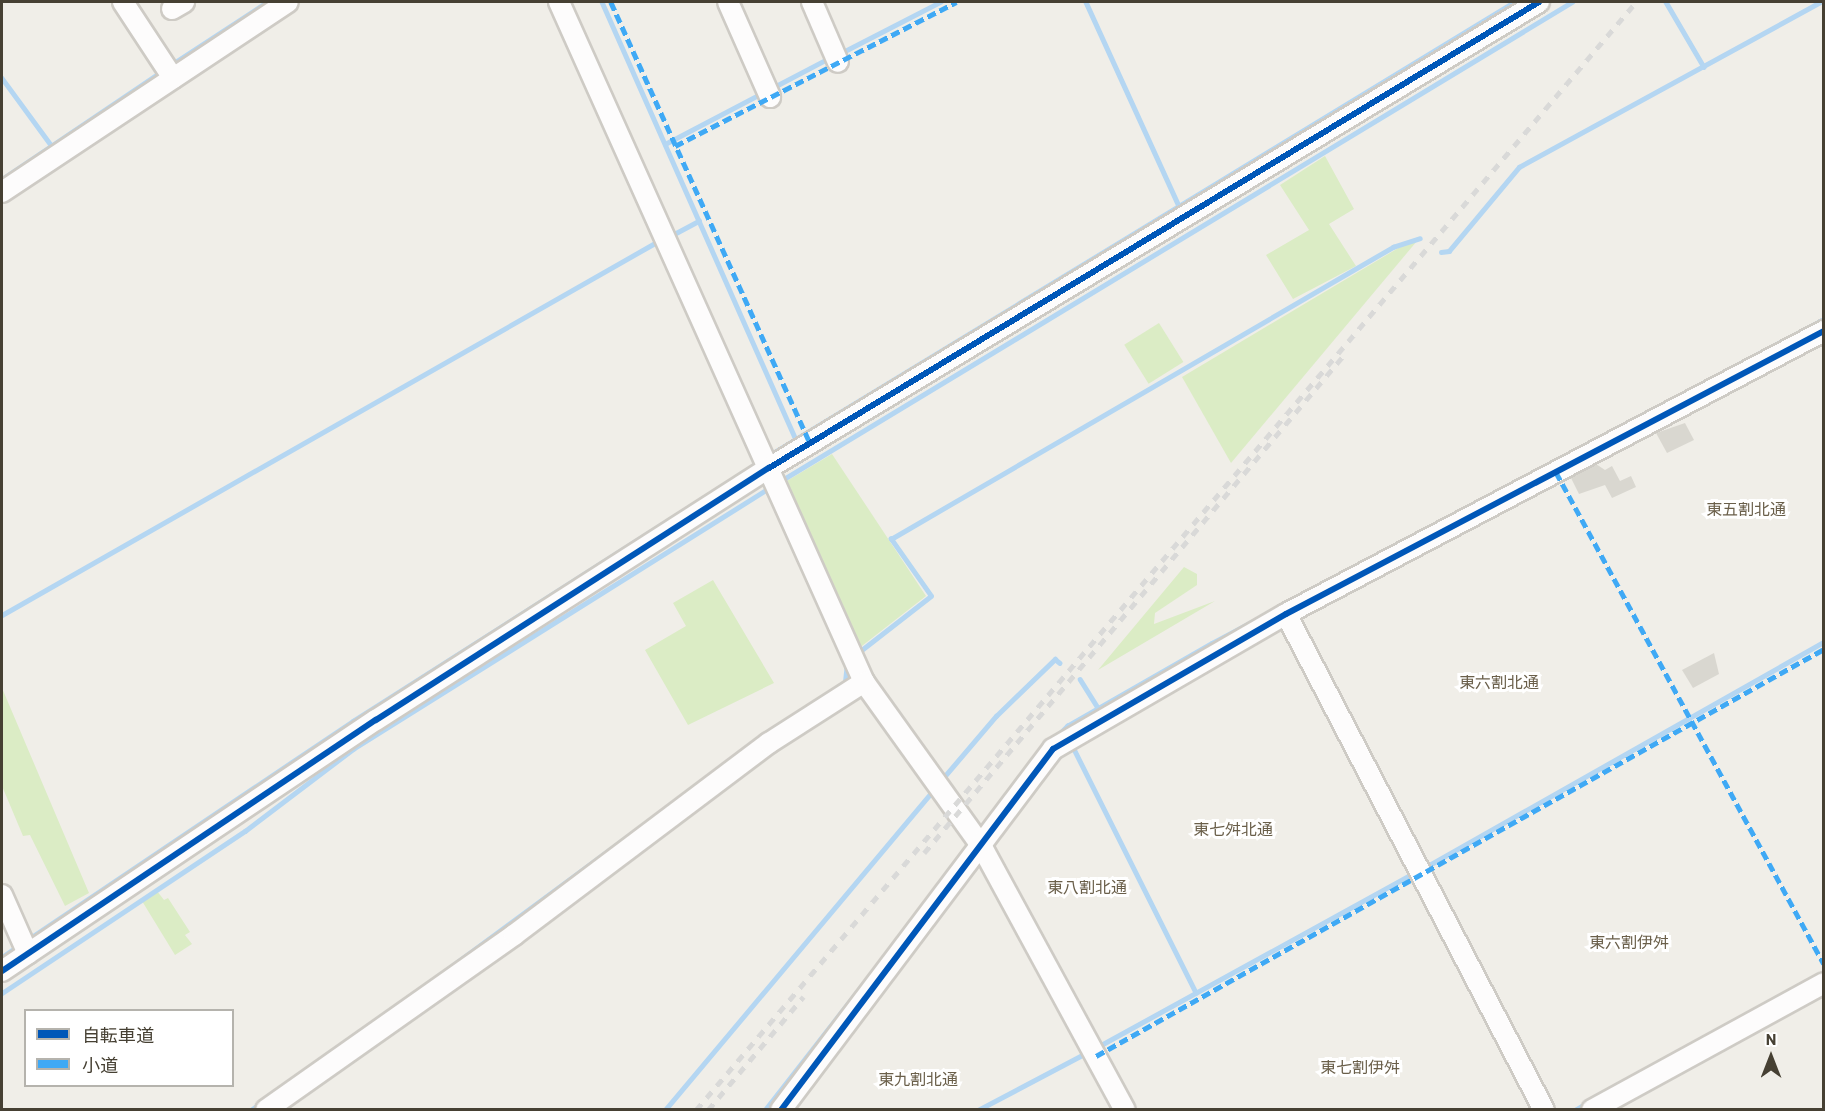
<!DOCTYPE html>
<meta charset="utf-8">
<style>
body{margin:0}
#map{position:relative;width:1825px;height:1111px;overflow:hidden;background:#f0eee8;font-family:Barlow,"Noto Sans JP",sans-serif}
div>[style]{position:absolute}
.green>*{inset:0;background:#dbecc5;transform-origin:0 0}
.stream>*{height:4.5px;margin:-2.25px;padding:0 2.25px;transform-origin:2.25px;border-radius:2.25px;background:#b4d6f2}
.building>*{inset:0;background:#d9d7d0}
.roads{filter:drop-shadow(2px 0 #cecbc5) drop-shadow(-2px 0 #cecbc5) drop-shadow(0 2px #cecbc5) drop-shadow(0 -2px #cecbc5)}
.minor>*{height:20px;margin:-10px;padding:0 10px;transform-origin:10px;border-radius:10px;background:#fdfcfc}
.rail>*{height:4.5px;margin-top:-2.25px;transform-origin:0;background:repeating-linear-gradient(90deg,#d9d9d8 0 8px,transparent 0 16px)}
.quiet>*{height:4.5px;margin-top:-2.25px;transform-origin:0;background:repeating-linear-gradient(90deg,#3fa9f5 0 9px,transparent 0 13.5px)}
.cycleway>*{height:6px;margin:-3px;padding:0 3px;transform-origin:3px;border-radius:3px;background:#0057b8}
span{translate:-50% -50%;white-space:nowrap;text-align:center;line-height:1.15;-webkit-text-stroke:6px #fff;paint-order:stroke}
.neighbourhood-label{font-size:16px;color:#6a5f4a}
.frame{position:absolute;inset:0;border:3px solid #464033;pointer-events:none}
.legend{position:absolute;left:24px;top:1009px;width:210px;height:78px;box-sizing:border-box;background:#fff;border:2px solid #b5b3ad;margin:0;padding:8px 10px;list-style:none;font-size:18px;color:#464033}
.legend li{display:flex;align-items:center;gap:12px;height:30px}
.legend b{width:30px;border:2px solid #b5b3ad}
.north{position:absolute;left:1741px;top:1027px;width:60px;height:60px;-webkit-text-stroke:4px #fff;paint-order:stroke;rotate:0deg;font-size:16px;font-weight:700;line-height:24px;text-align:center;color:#464033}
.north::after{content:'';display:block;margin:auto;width:21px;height:27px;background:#464033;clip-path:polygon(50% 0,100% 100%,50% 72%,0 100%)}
</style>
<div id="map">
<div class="green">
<div style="clip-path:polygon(1325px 156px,1354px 209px,1329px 224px,1356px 266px,1293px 299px,1266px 255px,1309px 230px,1280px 185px)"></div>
<div style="clip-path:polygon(1410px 241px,1417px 241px,1231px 463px,1182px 377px)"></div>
<div style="left:1159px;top:323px;width:46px;height:41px;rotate:58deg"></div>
<div style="clip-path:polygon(832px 454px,926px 596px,858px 649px,785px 482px)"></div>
<div style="clip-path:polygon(1184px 567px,1197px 574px,1197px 585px,1155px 613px,1154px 624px,1215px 601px,1098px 670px)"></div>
<div style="clip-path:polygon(713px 580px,774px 683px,688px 725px,645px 650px,686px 626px,673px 603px)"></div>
<div style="clip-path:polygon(2px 688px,89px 893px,65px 906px,30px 835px,23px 836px,2px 786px)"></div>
<div style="clip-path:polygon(157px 891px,164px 900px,168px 898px,190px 932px,185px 935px,192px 944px,175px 955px,142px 901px)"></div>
</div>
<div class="stream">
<div style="left:602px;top:2px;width:478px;rotate:66.1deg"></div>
<div style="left:1086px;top:2px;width:224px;rotate:65.5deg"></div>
<div style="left:1666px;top:2px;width:75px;rotate:59.7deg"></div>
<div style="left:839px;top:54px;width:114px;rotate:-27.2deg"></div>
<div style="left:171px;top:65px;width:115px;rotate:-33.3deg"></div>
<div style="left:2px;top:78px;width:83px;rotate:53.8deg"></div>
<div style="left:772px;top:88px;width:67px;rotate:-27.7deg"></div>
<div style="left:665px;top:144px;width:110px;rotate:-27.7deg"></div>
<div style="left:2px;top:179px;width:193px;rotate:-34deg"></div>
<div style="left:676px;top:233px;width:26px;rotate:-28deg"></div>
<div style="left:1441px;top:252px;width:8px;rotate:-7deg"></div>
<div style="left:1449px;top:251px;width:109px;rotate:-50.2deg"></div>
<div style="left:1519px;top:167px;width:343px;rotate:-28.7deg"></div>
<div style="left:768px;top:456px;width:873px;rotate:-31.32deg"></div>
<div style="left:779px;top:482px;width:927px;rotate:-31.19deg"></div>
<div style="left:2px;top:615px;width:752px;rotate:-29.67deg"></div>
<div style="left:859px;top:652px;width:91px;rotate:-37.9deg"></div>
<div style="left:931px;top:596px;width:70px;rotate:-125.1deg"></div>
<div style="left:891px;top:539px;width:581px;rotate:-30.19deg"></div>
<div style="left:1393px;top:247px;width:28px;rotate:-18deg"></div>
<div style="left:1080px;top:679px;width:34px;rotate:58deg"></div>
<div style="left:830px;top:692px;width:18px;rotate:-34deg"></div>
<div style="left:845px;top:682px;width:19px;rotate:-84deg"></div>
<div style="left:1053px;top:740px;width:20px;rotate:-45deg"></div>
<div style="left:1067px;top:726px;width:167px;rotate:-29.8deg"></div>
<div style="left:1212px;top:643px;width:692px;rotate:-27.9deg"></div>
<div style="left:1072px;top:745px;width:277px;rotate:63.4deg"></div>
<div style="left:944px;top:777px;width:80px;rotate:-49.6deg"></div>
<div style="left:996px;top:716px;width:82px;rotate:-44deg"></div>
<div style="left:1055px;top:659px;width:6px;rotate:39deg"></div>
<div style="left:1424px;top:868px;width:459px;rotate:-29.5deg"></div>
<div style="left:27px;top:940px;width:393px;rotate:-33.9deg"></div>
<div style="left:353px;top:721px;width:482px;rotate:-32.5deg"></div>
<div style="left:2px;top:957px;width:19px;rotate:-35deg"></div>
<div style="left:418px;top:991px;width:435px;rotate:-36.4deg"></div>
<div style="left:2px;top:993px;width:292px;rotate:-33.7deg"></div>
<div style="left:245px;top:831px;width:136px;rotate:-37.2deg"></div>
<div style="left:353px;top:749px;width:495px;rotate:-32.1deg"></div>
<div style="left:1101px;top:1045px;width:357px;rotate:-28.8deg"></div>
<div style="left:251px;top:1110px;width:14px;rotate:-36deg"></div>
<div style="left:665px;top:1110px;width:414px;rotate:-50deg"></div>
<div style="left:765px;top:1110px;width:172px;rotate:-52.1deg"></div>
<div style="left:978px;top:1110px;width:120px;rotate:-27.8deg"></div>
<div style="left:1575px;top:1110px;width:16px;rotate:-30deg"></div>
</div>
<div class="building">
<div style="clip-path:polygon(1685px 423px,1694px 440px,1667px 453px,1656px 433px)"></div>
<div style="clip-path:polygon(1596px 464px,1605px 470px,1612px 466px,1620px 481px,1631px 476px,1636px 487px,1612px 498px,1605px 485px,1579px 494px,1571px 478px)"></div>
<div style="clip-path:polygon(1714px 653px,1719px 674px,1693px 688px,1682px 670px)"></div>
</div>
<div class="roads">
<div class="minor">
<div style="left:123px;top:2px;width:91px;rotate:56.7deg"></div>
<div style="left:559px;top:2px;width:745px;rotate:65.84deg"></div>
<div style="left:864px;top:682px;width:203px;rotate:54.4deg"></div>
<div style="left:982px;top:847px;width:299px;rotate:61.5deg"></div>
<div style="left:728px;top:2px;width:104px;rotate:66.1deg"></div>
<div style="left:812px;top:2px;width:65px;rotate:66.6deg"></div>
<div style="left:172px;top:9px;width:14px;rotate:-30deg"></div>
<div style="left:2px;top:192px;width:343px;rotate:-33.6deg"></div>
<div style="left:1286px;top:614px;width:559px;rotate:62.52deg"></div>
<div style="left:2px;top:895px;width:64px;rotate:66.2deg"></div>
<div style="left:2px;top:971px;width:450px;rotate:-33.9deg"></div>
<div style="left:376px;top:720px;width:467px;rotate:-32.7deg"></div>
<div style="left:769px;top:468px;width:900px;rotate:-31.18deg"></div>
<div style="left:266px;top:1110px;width:304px;rotate:-35.2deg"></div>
<div style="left:514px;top:935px;width:319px;rotate:-37deg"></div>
<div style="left:769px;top:743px;width:113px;rotate:-32.7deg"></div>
<div style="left:781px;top:1110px;width:452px;rotate:-53deg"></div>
<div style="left:1053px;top:749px;width:269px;rotate:-30.1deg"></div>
<div style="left:1286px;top:614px;width:608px;rotate:-27.75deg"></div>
<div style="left:1592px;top:1110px;width:264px;rotate:-28.7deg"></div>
</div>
</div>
<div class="rail">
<div style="left:924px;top:853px;width:651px;rotate:-49.86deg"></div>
<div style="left:696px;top:1110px;width:1453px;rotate:-49.69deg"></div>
<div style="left:708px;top:1110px;width:148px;rotate:-49.9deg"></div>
</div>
<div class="quiet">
<div style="left:611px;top:2px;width:484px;rotate:65.7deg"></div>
<div style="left:675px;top:146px;width:316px;rotate:-27.1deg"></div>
<div style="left:1556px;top:472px;width:560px;rotate:61.42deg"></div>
<div style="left:1096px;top:1056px;width:834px;rotate:-29.21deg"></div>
</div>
<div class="cycleway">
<div style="left:2px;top:971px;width:450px;rotate:-33.9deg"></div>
<div style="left:376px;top:720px;width:467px;rotate:-32.7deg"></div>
<div style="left:769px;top:468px;width:900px;rotate:-31.18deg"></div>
<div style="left:781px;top:1110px;width:452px;rotate:-53deg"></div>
<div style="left:1053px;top:749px;width:269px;rotate:-30.1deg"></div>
<div style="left:1286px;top:614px;width:608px;rotate:-27.75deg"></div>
</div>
<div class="neighbourhood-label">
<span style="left:1746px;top:509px">東五割北通</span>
<span style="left:1499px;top:682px">東六割北通</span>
<span style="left:1233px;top:829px">東七舛北通</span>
<span style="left:1087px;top:887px">東八割北通</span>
<span style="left:1629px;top:942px">東六割伊舛</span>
<span style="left:1360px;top:1067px">東七割伊舛</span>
<span style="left:918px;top:1079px">東九割北通</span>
</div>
<div class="frame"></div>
<ul class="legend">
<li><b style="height:8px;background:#0057b8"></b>自転車道</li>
<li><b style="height:8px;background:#3fa9f5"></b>小道</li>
</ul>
<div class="north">N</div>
</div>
